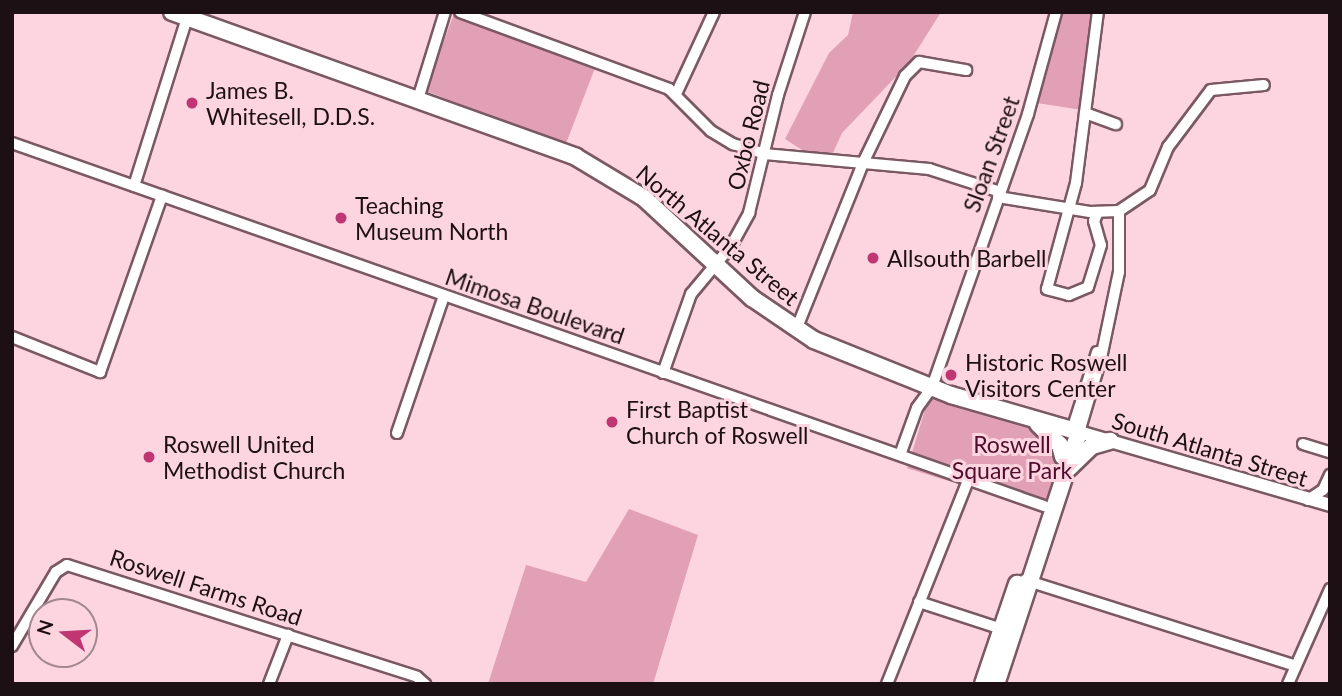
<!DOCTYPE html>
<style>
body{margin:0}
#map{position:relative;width:1342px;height:696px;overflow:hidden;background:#fcd5e1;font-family:Lato,sans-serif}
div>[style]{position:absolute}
.green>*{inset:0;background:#e1a0b5;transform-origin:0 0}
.roads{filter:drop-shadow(2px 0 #7a5963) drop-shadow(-2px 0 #7a5963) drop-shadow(0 2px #7a5963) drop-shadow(0 -2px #7a5963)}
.minor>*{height:10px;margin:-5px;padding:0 5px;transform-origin:5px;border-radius:5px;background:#fff}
.major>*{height:12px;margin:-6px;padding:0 6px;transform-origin:6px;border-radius:6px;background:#fff}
.highway>*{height:16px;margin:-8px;padding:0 8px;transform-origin:8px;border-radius:8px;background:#fff}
.dots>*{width:19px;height:19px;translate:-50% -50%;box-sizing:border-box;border:4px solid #fcd5e1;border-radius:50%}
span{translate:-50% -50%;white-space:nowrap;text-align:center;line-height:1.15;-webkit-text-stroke:6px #fcd5e1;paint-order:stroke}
.poi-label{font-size:23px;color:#1d1014}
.left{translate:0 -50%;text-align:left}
.street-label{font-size:23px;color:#1d1014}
.park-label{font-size:23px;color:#510c2c}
.frame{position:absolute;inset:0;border:14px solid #1d1014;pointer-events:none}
.north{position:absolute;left:28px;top:598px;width:70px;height:70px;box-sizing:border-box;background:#fcd5e1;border:2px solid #a3868f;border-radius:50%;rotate:287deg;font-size:19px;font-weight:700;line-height:28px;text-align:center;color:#1d1014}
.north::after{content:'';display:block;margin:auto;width:24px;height:32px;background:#c03672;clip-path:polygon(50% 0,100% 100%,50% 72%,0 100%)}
</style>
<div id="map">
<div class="green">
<div style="clip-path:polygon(853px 12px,941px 12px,909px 63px,842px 133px,827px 166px,785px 139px,829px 53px,848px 35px)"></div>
<div style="clip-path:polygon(1062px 12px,1095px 12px,1082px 110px,1037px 103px)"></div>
<div style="left:454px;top:14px;width:151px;height:82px;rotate:21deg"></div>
<div style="left:932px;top:387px;width:146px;height:85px;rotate:17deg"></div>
<div style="clip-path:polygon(629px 509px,698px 535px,653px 684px,488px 684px,526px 565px,586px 582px)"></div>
</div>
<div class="roads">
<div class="minor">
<div style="left:460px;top:12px;width:223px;rotate:20.2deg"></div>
<div style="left:669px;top:89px;width:59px;rotate:45deg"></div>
<div style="left:711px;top:131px;width:26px;rotate:31deg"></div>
<div style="left:733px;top:144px;width:34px;rotate:17deg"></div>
<div style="left:765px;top:154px;width:165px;rotate:5.2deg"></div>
<div style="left:929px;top:169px;width:75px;rotate:17.9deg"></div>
<div style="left:676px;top:94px;width:90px;rotate:-65.1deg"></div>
<div style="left:418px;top:99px;width:91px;rotate:-72.8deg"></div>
<div style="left:1085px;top:113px;width:33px;rotate:20deg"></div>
<div style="left:12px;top:143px;width:1094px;rotate:19.38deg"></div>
<div style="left:134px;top:186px;width:182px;rotate:-72.5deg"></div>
<div style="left:998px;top:197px;width:93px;rotate:9.3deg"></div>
<div style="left:1090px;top:212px;width:29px;rotate:-2deg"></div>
<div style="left:1119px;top:211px;width:37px;rotate:-34deg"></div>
<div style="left:1150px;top:190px;width:47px;rotate:-67.3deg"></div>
<div style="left:1168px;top:147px;width:71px;rotate:-53deg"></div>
<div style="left:1211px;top:90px;width:53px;rotate:-5.4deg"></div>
<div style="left:1098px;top:212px;width:10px;rotate:114deg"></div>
<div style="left:1094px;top:221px;width:25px;rotate:74deg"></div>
<div style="left:1101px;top:245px;width:44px;rotate:107.2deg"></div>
<div style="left:1088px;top:287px;width:21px;rotate:157deg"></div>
<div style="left:1069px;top:295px;width:23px;rotate:-165deg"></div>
<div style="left:1047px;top:289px;width:110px;rotate:-74.7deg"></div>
<div style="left:1076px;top:183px;width:172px;rotate:-82.7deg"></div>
<div style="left:796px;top:330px;width:180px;rotate:-68.1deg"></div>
<div style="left:863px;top:163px;width:97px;rotate:-64.2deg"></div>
<div style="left:905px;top:76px;width:20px;rotate:-45deg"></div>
<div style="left:919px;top:62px;width:48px;rotate:9.7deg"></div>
<div style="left:12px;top:337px;width:95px;rotate:21.7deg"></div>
<div style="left:100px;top:372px;width:187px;rotate:-70.6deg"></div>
<div style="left:663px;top:373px;width:84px;rotate:-70.5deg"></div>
<div style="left:691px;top:294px;width:62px;rotate:-50.2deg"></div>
<div style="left:731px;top:246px;width:38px;rotate:-61deg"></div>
<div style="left:749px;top:213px;width:122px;rotate:-76.2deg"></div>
<div style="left:778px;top:95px;width:87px;rotate:-72deg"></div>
<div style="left:1072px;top:430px;width:82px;rotate:-72.2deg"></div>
<div style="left:1079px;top:432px;width:77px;rotate:-73.4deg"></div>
<div style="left:1101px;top:358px;width:88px;rotate:-78.2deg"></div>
<div style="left:1119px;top:272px;width:61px;rotate:-90deg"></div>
<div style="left:397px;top:433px;width:145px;rotate:-71.1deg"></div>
<div style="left:1303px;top:444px;width:28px;rotate:17deg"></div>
<div style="left:900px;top:455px;width:50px;rotate:-70.1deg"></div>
<div style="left:917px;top:408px;width:26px;rotate:-54deg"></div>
<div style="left:932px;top:387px;width:289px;rotate:-70.6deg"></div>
<div style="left:1028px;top:114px;width:106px;rotate:-74.6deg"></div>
<div style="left:1308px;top:500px;width:18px;rotate:-34deg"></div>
<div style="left:1323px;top:490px;width:17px;rotate:-65deg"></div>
<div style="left:1025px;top:580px;width:284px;rotate:17.6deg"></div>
<div style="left:919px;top:602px;width:87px;rotate:18deg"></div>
<div style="left:12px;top:646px;width:86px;rotate:-59.3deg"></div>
<div style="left:56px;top:572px;width:13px;rotate:-32deg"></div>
<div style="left:67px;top:565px;width:367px;rotate:17.7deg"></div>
<div style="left:417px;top:677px;width:11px;rotate:41deg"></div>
<div style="left:269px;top:684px;width:53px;rotate:-68.8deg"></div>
<div style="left:887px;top:684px;width:219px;rotate:-68.3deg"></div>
<div style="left:1288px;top:684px;width:104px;rotate:-66.1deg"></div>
</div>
<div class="major">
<div style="left:1079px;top:432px;width:261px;rotate:16.2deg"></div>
</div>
<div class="highway">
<div style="left:172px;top:12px;width:429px;rotate:19.7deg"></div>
<div style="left:576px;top:157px;width:79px;rotate:31.1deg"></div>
<div style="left:644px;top:198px;width:147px;rotate:42.8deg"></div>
<div style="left:752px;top:298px;width:75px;rotate:34.1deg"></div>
<div style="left:814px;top:340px;width:148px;rotate:21.9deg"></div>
<div style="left:951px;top:395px;width:133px;rotate:16.1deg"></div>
<div style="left:1079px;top:432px;width:265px;rotate:108.2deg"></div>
<div style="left:1038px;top:424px;width:30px;rotate:44deg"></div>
<div style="left:1060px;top:445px;width:12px;rotate:76deg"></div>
<div style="left:1069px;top:468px;width:32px;rotate:-44deg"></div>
<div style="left:1092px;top:446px;width:19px;rotate:-16deg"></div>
<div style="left:983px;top:684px;width:106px;rotate:-71.2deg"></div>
</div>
</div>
<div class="dots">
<div style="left:192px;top:103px;background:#c03672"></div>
<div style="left:341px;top:218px;background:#c03672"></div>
<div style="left:873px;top:258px;background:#c03672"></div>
<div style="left:951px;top:375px;background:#c03672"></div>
<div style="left:612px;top:422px;background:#c03672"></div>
<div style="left:149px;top:457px;background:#c03672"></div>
</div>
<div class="poi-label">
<span class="left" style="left:206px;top:103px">James B.<br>Whitesell, D.D.S.</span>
<span class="left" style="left:355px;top:218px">Teaching<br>Museum North</span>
<span class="left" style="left:887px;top:258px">Allsouth Barbell</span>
<span class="left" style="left:965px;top:375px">Historic Roswell<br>Visitors Center</span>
<span class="left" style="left:626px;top:422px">First Baptist<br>Church of Roswell</span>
<span class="left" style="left:163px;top:457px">Roswell United<br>Methodist Church</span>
</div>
<div class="street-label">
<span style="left:748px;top:135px;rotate:-76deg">Oxbo Road</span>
<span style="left:991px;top:154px;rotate:-70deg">Sloan Street</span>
<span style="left:718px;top:235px;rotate:40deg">North Atlanta Street</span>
<span style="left:535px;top:306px;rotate:19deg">Mimosa Boulevard</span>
<span style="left:1210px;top:449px;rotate:17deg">South Atlanta Street</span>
<span style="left:206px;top:587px;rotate:18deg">Roswell Farms Road</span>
</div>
<div class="park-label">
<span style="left:1012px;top:457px">Roswell<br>Square Park</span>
</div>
<div class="frame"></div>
<div class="north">N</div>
</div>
